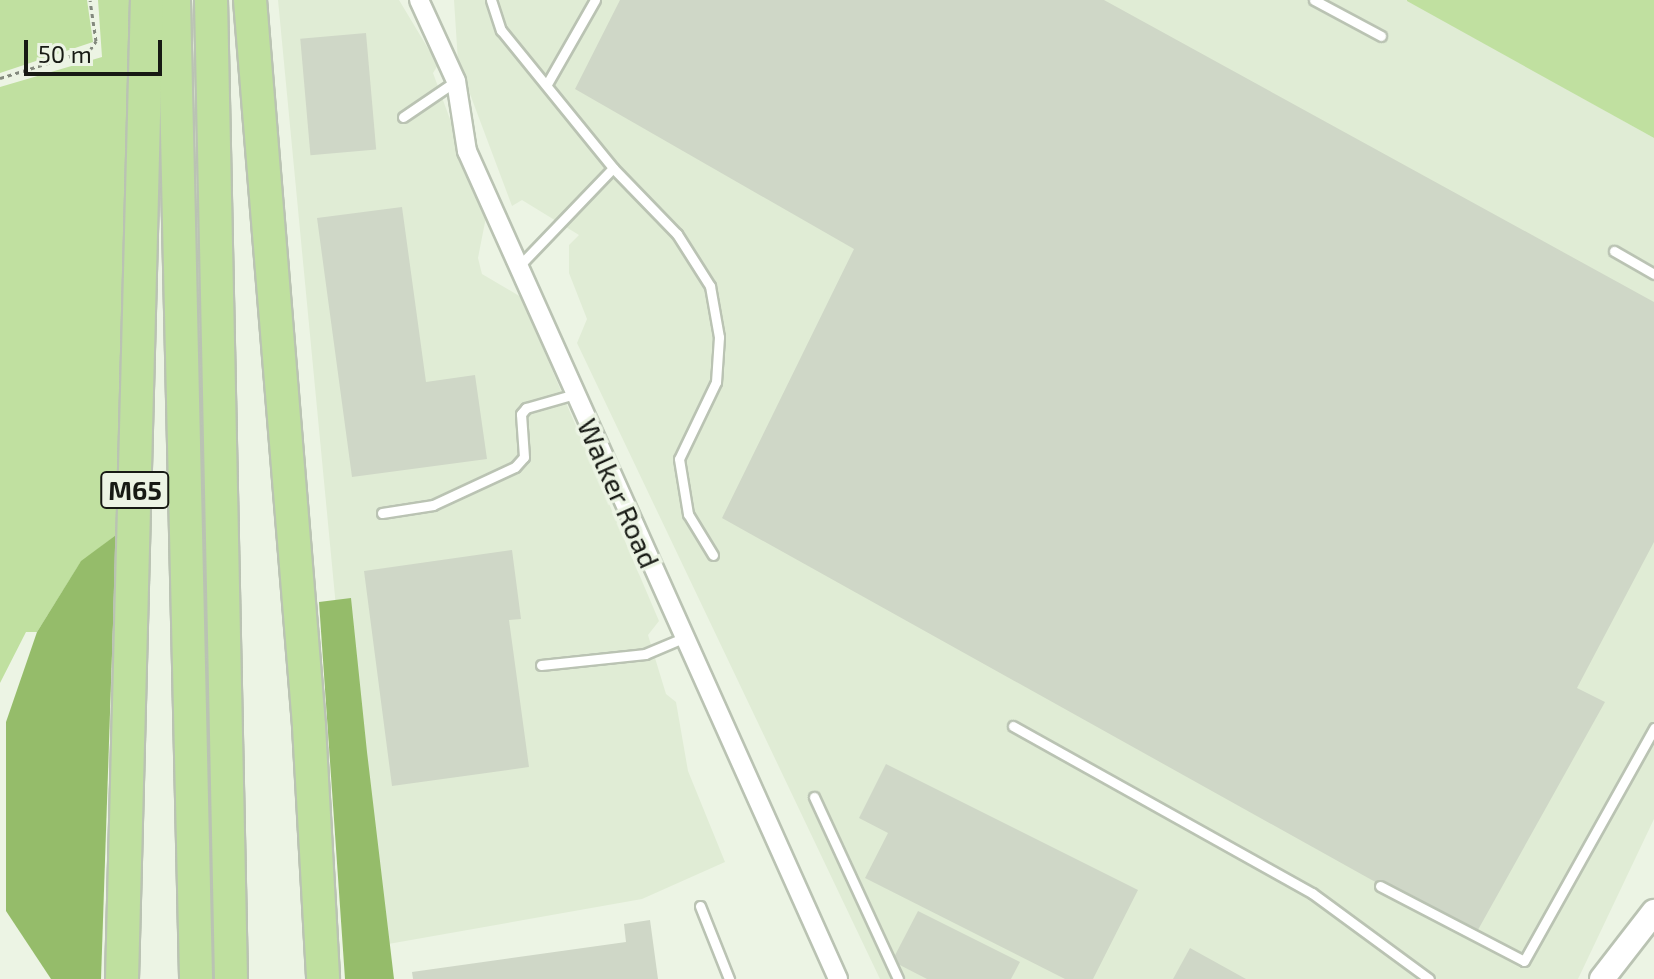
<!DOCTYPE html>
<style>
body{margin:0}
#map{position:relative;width:1654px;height:979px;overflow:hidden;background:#ecf4e4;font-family:"Exo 2",sans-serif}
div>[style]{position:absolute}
.built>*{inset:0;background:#e0ecd5}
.green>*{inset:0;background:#c0e0a0}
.forest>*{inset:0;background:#95bc6a}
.building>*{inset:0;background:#cfd7c7;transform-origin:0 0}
.path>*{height:3px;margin-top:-1.5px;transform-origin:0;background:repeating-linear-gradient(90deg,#83897e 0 4px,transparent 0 8px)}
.roads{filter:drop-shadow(2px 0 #bac3b3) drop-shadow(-2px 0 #bac3b3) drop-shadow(0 2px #bac3b3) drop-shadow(0 -2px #bac3b3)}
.service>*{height:9px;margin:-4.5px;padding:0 4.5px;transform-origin:4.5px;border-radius:4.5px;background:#fff}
.minor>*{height:18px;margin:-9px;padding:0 9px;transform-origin:9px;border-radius:9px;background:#fff}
.secondary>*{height:24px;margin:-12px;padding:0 12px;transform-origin:12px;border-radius:12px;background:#fff}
.motorway>*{height:32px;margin:-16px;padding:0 16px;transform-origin:16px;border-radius:16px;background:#bfe09f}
span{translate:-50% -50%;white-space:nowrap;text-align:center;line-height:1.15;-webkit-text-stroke:7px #ecf4e4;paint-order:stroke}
.shield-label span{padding:2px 6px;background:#ecf4e4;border:2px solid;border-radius:6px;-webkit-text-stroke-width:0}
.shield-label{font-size:26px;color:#171a14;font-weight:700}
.street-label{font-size:28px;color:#171a14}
.scale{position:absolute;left:24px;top:40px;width:138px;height:36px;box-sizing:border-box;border:4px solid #171a14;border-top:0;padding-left:10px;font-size:24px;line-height:28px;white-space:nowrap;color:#171a14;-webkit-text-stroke:6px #ecf4e4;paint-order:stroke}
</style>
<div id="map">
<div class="built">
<div style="clip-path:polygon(278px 0,399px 0,438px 65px,433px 73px,486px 217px,478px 258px,482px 274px,521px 297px,659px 621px,648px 635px,666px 694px,676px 702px,688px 771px,725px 862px,642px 899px,360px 949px,336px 607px)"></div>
<div style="clip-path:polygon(454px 0,1407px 0,1654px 138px,1654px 819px,1578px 979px,880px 979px,577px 343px,587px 319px,569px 273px,569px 245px,579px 235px,522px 200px,512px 206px,458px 62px)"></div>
</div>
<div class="green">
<div style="clip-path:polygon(0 0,87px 0,93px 42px,0 73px)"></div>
<div style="clip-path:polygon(98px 0,134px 0,116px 535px,80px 563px,37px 632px,26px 632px,0 683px,0 87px,102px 57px)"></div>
<div style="clip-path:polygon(1654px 0,1654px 138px,1407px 1px,1407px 0)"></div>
</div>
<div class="forest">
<div style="clip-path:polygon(116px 535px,101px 979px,51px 979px,6px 911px,6px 722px,37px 632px,81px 561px)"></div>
<div style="clip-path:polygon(351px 598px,367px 752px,394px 979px,345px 979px,319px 602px)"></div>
</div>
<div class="building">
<div style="clip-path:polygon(620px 0,1104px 0,1654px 302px,1654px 542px,1577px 688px,1605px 702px,1474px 937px,722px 518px,854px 249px,575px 89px)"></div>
<div style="left:366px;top:33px;width:117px;height:66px;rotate:85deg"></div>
<div style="clip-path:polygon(402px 207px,426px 382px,475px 375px,487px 459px,352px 477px,317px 218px)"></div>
<div style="clip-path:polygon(512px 550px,521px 619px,509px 620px,529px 767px,392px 786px,364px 571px)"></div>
<div style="clip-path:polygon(886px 764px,1138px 890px,1093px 979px,1065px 979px,865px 878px,888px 833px,859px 818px)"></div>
<div style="clip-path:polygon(918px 911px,1020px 962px,1011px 979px,927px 979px,892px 961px)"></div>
<div style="clip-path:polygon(650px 920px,658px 979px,413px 979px,412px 972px,626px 942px,624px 924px)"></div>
<div style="clip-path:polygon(1190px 948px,1246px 979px,1173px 979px)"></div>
</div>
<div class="path">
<div style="left:0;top:78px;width:94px;rotate:-17.3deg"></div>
<div style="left:90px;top:50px;width:11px;rotate:-56deg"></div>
<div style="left:96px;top:41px;width:41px;rotate:-98.3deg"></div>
</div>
<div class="roads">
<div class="service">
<div style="left:491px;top:0;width:32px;rotate:72deg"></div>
<div style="left:501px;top:30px;width:178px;rotate:50.9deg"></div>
<div style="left:613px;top:168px;width:136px;rotate:133.8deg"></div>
<div style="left:1314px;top:0;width:76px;rotate:28.2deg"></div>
<div style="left:547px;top:84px;width:97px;rotate:-60.3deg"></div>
<div style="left:403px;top:117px;width:64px;rotate:-34.2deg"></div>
<div style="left:613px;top:168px;width:92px;rotate:45.9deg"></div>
<div style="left:677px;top:234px;width:62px;rotate:57.6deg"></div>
<div style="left:710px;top:286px;width:52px;rotate:80deg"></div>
<div style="left:719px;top:337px;width:45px;rotate:93.8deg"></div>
<div style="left:716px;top:382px;width:85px;rotate:115.7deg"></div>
<div style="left:679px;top:459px;width:56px;rotate:80.7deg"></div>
<div style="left:688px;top:514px;width:48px;rotate:58.6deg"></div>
<div style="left:1614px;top:251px;width:46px;rotate:29.9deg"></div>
<div style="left:382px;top:513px;width:52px;rotate:-8.9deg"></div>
<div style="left:433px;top:505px;width:90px;rotate:-24.9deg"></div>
<div style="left:515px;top:467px;width:13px;rotate:-48deg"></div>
<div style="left:524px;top:457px;width:43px;rotate:-94deg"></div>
<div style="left:521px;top:414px;width:8px;rotate:-50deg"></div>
<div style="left:526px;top:408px;width:51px;rotate:-15.9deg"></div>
<div style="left:541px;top:665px;width:105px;rotate:-6deg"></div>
<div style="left:645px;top:654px;width:41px;rotate:-22.8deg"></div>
<div style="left:1013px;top:726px;width:342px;rotate:29.2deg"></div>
<div style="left:1312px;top:893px;width:145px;rotate:36.3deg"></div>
<div style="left:814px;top:797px;width:200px;rotate:65.2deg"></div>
<div style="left:1380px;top:886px;width:162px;rotate:27.5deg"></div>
<div style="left:1524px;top:961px;width:267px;rotate:-60.8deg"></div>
<div style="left:700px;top:906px;width:79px;rotate:68.3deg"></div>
</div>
<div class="minor">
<div style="left:419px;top:0;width:89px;rotate:65.4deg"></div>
<div style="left:456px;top:81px;width:71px;rotate:81.1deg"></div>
<div style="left:467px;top:151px;width:907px;rotate:65.86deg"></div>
</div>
<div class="secondary">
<div style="left:1602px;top:979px;width:85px;rotate:-52.2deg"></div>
</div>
<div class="motorway">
<div style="left:174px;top:0;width:979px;rotate:88.71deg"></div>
<div style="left:211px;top:0;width:979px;rotate:88.83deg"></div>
<div style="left:250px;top:0;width:728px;rotate:85.35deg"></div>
<div style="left:309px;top:726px;width:253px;rotate:86.8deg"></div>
<div style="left:122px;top:979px;width:979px;rotate:-88.54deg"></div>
</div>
</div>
<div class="shield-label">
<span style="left:135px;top:490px">M65</span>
</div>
<div class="street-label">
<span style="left:619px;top:493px;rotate:66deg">Walker Road</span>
</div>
<div class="scale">50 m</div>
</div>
